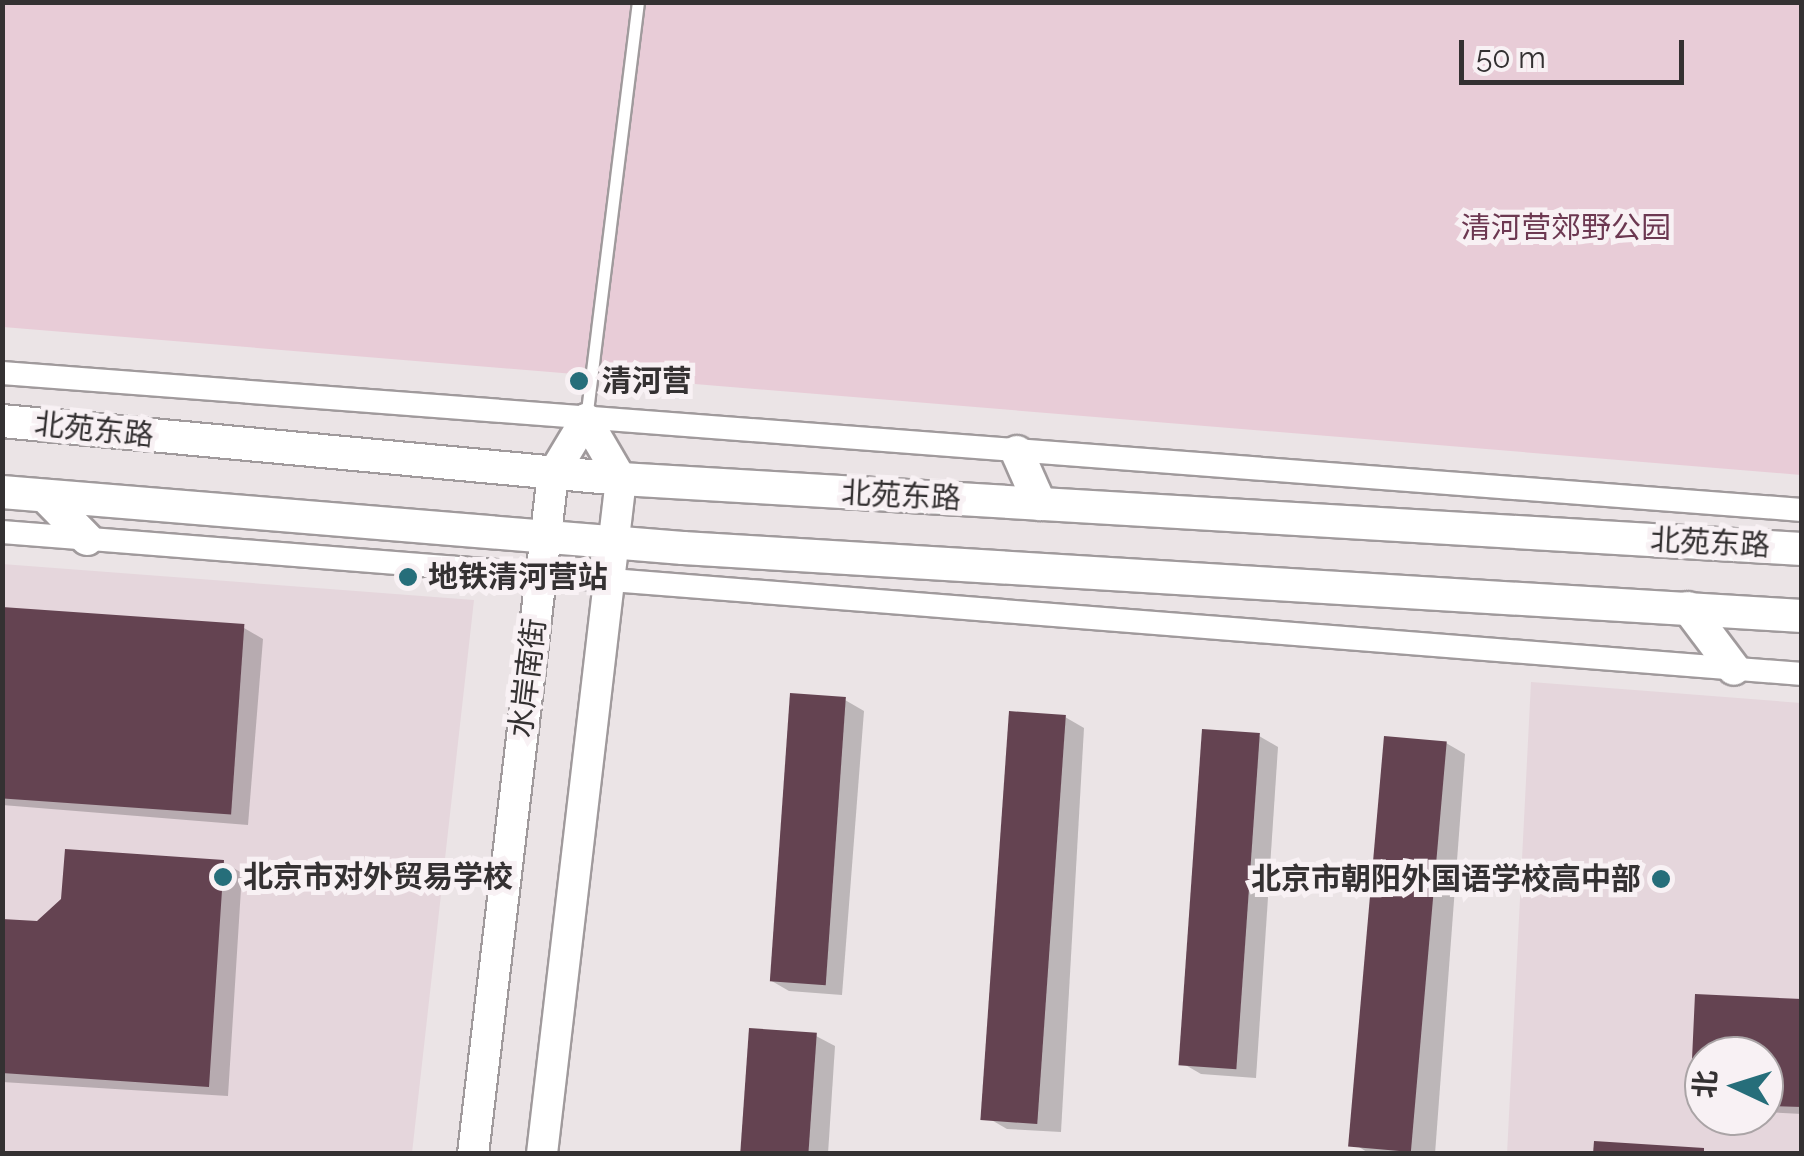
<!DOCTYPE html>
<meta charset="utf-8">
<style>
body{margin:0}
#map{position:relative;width:1804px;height:1156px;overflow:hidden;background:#ebe4e6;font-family:Raleway,"Noto Sans SC",sans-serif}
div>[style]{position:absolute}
.built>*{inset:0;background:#e5d6dc}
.green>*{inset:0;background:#e8ccd7}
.shadow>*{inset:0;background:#0003}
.building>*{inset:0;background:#644351;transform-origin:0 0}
.roads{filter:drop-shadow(2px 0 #a09a9c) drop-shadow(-2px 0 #a09a9c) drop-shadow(0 2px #a09a9c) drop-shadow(0 -2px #a09a9c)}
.service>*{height:11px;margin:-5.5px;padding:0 5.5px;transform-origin:5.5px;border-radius:5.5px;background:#fff}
.minor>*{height:22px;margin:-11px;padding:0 11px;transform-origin:11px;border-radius:11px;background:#fff}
.tertiary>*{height:30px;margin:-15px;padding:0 15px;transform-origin:15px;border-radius:15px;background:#fff}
.secondary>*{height:32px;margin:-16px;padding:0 16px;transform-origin:16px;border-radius:16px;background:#fff}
.dots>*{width:28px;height:28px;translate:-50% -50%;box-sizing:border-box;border:5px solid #f8f1f4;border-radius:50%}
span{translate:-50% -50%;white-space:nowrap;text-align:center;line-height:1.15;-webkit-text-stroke:10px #f8f1f4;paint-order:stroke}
.park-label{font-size:30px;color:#6c3851}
.poi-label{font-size:30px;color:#343132;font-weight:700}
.left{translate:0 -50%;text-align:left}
.right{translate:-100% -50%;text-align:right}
.street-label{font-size:30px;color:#343132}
.frame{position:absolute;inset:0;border:5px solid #343132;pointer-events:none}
.north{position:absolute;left:1684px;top:1036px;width:100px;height:100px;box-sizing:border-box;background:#f8f1f4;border:2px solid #aaa4a6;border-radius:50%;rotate:274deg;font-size:28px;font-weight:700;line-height:40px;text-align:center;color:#343132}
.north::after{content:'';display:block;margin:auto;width:35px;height:45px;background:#266e7a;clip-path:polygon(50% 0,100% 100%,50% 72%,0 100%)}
.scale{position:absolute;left:1459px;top:40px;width:225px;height:45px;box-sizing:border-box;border:5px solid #343132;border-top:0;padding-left:12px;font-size:30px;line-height:35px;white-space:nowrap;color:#343132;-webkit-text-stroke:8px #f8f1f4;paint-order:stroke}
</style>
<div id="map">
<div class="built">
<div style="clip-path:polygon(2px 564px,474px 600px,412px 1153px,3px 1153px)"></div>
<div style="clip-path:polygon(evenodd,1531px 682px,1801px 703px,1801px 1153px,1507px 1154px,1531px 682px,1704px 1056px,1764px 1056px,1764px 1116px,1704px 1116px,1704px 1056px)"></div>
</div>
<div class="green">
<div style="clip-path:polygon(2px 3px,1801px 3px,1801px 475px,3px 327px)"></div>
</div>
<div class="shadow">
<div style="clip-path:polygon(2px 609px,244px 628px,263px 639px,248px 825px,2px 805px)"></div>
<div style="clip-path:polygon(845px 700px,864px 711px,842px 995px,789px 991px,770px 980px)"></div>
<div style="clip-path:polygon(1065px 717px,1084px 728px,1061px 1132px,1007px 1129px,988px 1118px)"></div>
<div style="clip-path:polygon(1259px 736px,1278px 747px,1256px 1078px,1201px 1074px,1182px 1063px)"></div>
<div style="clip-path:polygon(1446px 743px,1465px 754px,1435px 1154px,1370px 1154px,1356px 1145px)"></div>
<div style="clip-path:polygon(223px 862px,242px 873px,228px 1096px,2px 1082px,2px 921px,38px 924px,64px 900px)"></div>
<div style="clip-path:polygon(1697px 996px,1802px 1001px,1802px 1114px,1764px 1112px,1764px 1056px,1704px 1056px,1704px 1108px,1693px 1101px)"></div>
<div style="clip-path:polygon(816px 1036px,835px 1046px,828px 1154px,743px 1154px)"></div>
</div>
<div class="building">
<div style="left:2px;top:607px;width:243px;height:191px;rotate:4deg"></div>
<div style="left:790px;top:693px;width:56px;height:289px;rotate:4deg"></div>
<div style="left:1009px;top:711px;width:57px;height:410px;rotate:4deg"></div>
<div style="left:1202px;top:729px;width:58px;height:337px;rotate:4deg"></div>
<div style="left:1384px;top:736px;width:63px;height:412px;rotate:5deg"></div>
<div style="clip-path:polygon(65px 849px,224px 860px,209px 1087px,2px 1073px,2px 919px,37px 921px,61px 899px)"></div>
<div style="clip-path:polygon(1695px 994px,1802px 999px,1802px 1107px,1764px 1106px,1764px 1056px,1704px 1056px,1704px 1103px,1690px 1103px)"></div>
<div style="left:749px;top:1028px;width:68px;height:126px;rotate:4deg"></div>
<div style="clip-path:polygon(1594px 1141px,1704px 1148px,1704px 1154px,1593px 1154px)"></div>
</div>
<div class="roads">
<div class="service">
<div style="left:586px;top:419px;width:420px;rotate:-82.9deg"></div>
</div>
<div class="minor">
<div style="left:2px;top:373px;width:1805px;rotate:4.35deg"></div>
<div style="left:2px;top:532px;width:1806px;rotate:4.51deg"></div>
</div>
<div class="tertiary">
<div style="left:473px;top:1154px;width:685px;rotate:-83.29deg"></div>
<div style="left:553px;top:474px;width:64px;rotate:-59deg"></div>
<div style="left:586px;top:419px;width:69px;rotate:59.7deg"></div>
<div style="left:621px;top:479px;width:680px;rotate:96.68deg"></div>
</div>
<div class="secondary">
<div style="left:2px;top:421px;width:622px;rotate:5.35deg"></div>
<div style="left:621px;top:479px;width:1183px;rotate:3.39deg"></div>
<div style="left:1017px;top:452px;width:57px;rotate:66.1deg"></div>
<div style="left:2px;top:492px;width:683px;rotate:4.7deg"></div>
<div style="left:683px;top:548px;width:1121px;rotate:3.48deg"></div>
<div style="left:45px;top:496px;width:60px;rotate:45.7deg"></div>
<div style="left:1688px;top:608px;width:76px;rotate:53deg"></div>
</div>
</div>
<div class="dots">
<div style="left:579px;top:381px;background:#266e7a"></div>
<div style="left:408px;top:577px;background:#266e7a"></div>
<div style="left:223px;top:877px;background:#266e7a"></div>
<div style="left:1661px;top:879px;background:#266e7a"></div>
</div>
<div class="park-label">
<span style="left:1566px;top:228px">清河营郊野公园</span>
</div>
<div class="poi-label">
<span class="left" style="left:602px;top:381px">清河营</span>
<span class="left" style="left:428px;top:577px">地铁清河营站</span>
<span class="left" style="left:243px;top:877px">北京市对外贸易学校</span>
<span class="right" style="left:1641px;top:879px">北京市朝阳外国语学校高中部</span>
</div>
<div class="street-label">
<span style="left:94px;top:430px;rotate:6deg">北苑东路</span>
<span style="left:901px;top:496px;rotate:3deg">北苑东路</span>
<span style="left:1710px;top:543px;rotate:3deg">北苑东路</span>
<span style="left:528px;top:678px;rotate:-83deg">水岸南街</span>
</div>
<div class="frame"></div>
<div class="north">北</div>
<div class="scale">50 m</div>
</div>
